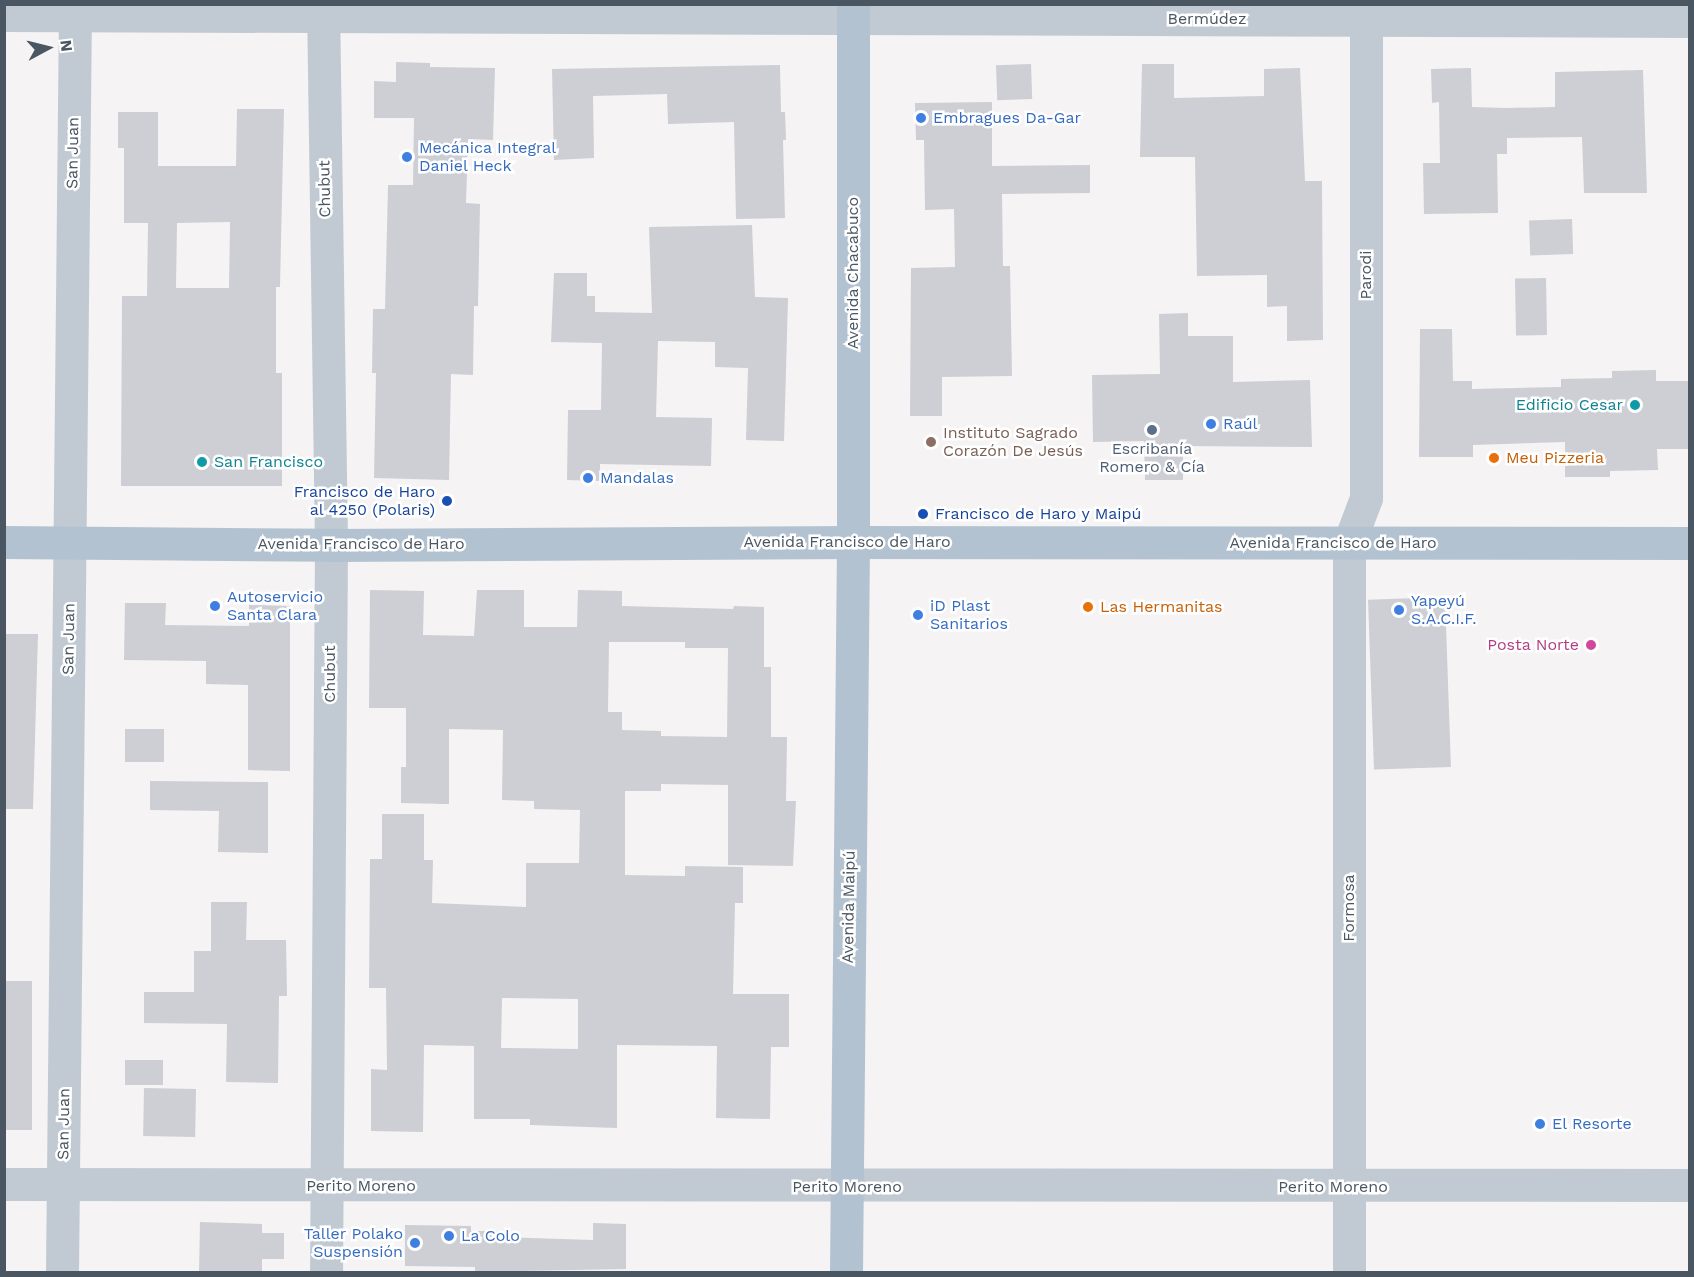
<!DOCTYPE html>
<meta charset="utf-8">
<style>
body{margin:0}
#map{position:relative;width:1694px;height:1277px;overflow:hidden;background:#f5f3f3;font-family:"Work Sans",sans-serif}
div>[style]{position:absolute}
.building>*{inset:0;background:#cdcfd5;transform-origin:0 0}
.minor>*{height:33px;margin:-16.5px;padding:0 16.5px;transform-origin:16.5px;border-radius:16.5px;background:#c1cad2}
.primary>*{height:33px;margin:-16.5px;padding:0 16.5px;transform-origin:16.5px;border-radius:16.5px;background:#b3c2d1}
.dots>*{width:16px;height:16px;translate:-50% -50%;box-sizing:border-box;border:3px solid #fff;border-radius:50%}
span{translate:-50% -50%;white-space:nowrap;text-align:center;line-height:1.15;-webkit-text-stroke:5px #fff;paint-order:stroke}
.street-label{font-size:16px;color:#4a5661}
.shop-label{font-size:16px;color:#366cbe}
.left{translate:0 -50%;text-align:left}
.right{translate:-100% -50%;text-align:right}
.culture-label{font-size:16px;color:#0d838f}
.education-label{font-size:16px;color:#785e54}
.service-label{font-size:16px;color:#4e5e75}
.food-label{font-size:16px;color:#c56008}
.transit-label{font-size:16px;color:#164399}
.hotel-label{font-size:16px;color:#b23c85}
.frame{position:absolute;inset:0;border:6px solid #4a5661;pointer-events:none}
.north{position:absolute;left:18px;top:18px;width:60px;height:60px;-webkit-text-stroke:4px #fff;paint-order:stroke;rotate:83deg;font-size:16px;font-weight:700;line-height:24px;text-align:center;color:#4a5661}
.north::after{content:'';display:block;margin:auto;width:21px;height:27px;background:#4a5661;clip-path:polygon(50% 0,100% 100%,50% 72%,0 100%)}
</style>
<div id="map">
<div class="building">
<div style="clip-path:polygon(396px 62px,430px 63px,430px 67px,495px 68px,493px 140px,468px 139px,466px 203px,480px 204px,478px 306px,474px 306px,473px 375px,451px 374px,449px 480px,374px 478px,376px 373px,372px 373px,373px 309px,385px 309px,388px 185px,413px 185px,414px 118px,374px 118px,374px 81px,396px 82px)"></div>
<div style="left:1031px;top:64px;width:35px;height:35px;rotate:88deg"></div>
<div style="clip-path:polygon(1142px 64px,1174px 64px,1174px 98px,1264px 96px,1264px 69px,1300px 68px,1305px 181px,1322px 181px,1323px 340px,1287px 341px,1287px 306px,1267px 307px,1267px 275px,1197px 276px,1195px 157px,1140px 157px)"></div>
<div style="clip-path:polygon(780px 65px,781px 112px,785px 112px,786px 140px,783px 140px,785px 218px,736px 219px,734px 122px,668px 124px,667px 94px,593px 96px,594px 158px,554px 160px,552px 69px)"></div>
<div style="clip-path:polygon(1471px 68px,1472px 107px,1506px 108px,1555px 107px,1555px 72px,1643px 70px,1647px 193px,1584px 193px,1582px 137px,1507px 138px,1507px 154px,1497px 154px,1498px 213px,1424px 214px,1423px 163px,1440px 163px,1439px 102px,1432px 103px,1431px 69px)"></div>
<div style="clip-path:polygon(992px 102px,992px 166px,1090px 165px,1090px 193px,1002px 194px,1003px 266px,1010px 266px,1012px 376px,942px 377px,942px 416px,910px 416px,911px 268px,955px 267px,954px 209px,925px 210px,924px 140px,916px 140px,915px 103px)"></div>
<div style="clip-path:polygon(evenodd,237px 109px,284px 109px,280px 287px,276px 287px,276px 373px,282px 373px,282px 486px,121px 486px,122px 296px,147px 296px,148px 223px,124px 223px,124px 148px,118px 148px,118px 112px,158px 112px,158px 166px,236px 166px,237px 109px,230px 222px,229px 288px,176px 288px,177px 223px,230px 222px)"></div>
<div style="left:1572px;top:219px;width:35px;height:43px;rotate:88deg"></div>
<div style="clip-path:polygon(752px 225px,755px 297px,788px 298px,784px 441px,746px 440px,748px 368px,715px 367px,715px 342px,658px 341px,656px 417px,712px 418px,711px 466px,600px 464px,600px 481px,567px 480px,568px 410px,601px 410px,602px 343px,551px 342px,554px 273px,587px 273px,587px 296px,595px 296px,595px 312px,652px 313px,649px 227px)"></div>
<div style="left:1546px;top:278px;width:57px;height:31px;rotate:89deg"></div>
<div style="clip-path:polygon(1188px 313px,1188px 336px,1233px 336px,1233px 382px,1310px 380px,1312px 447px,1183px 446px,1183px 480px,1145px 480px,1144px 441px,1093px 442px,1092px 375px,1160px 374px,1159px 314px)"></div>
<div style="clip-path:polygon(1420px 329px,1452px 329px,1453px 381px,1472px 381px,1472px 389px,1561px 387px,1561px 379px,1612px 378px,1612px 371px,1656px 370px,1656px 381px,1689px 381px,1689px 449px,1657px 449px,1658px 470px,1610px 471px,1610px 477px,1565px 477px,1565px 442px,1473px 445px,1473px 457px,1419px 457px)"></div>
<div style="clip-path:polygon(evenodd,370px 590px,424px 591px,423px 635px,474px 636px,477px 590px,524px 590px,524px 627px,577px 627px,578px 590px,622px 591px,622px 606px,733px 609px,734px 606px,764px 607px,764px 667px,771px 667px,771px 737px,787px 737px,786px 801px,796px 801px,793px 866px,728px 865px,728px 785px,661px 784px,661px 791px,625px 791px,625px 875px,685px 876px,685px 866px,743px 867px,743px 903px,735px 903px,733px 994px,789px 994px,789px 1047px,771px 1047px,770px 1119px,716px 1118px,717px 1046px,617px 1045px,617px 1128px,530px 1125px,530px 1119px,474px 1119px,474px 1046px,424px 1045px,423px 1132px,371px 1131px,371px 1069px,387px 1070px,386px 988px,369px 988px,370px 859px,382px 859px,382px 814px,424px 814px,424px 860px,433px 860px,432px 903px,526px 907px,526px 863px,579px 863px,580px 810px,534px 809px,534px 801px,502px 800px,503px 730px,449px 729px,449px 804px,401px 803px,401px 767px,406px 767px,406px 708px,369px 708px,370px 590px,609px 642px,685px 642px,685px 648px,728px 648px,727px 737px,661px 736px,661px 731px,622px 730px,622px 712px,608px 712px,609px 642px,370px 590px,502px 998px,578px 999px,578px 1049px,501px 1048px,502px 998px)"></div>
<div style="left:1445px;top:597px;width:170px;height:77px;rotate:88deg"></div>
<div style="clip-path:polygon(125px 603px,166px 603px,165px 625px,249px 626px,249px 605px,290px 606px,290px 771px,248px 770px,248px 685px,206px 684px,206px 661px,124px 660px)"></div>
<div style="clip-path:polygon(4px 634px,38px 634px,33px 809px,4px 809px)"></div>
<div style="left:125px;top:729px;width:39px;height:33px"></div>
<div style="clip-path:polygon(150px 781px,268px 782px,268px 853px,218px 852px,219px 811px,150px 810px)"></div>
<div style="clip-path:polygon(211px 902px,247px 902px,246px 940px,286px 940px,287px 996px,279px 996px,278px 1083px,226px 1082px,227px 1024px,144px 1023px,144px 992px,194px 992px,194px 951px,211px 951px)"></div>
<div style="left:4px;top:981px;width:28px;height:149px"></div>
<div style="left:125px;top:1060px;width:38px;height:25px"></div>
<div style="left:144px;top:1088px;width:52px;height:48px;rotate:1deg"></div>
<div style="clip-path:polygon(200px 1222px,262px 1224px,262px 1233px,284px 1233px,284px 1259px,262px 1259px,262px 1272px,199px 1272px)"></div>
<div style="clip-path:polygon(593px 1223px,626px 1224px,626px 1269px,475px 1272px,475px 1267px,405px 1266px,405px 1225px,471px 1226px,471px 1231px,502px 1231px,502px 1237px,593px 1240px)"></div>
</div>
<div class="minor">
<div style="left:323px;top:4px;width:541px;rotate:89.15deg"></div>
<div style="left:331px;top:545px;width:727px;rotate:90.39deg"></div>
<div style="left:4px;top:15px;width:1686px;rotate:0.2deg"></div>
<div style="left:4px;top:1184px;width:1686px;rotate:0.03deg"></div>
<div style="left:62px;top:1272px;width:1268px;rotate:-89.41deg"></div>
<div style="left:1349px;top:1272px;width:729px;rotate:-90deg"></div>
<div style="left:1349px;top:543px;width:48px;rotate:-69.3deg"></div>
<div style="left:1366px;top:498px;width:494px;rotate:-90deg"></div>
</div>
<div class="primary">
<div style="left:4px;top:542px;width:327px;rotate:0.5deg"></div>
<div style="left:331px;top:545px;width:522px;rotate:-0.33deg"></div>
<div style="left:853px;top:542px;width:837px;rotate:0.07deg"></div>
<div style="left:846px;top:1272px;width:730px;rotate:-89.45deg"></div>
<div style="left:853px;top:542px;width:538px;rotate:-90deg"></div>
</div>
<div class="dots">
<div style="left:921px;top:118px;background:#3f7fe0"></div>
<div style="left:407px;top:157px;background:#3f7fe0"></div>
<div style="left:1635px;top:405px;background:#0f9aa8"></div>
<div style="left:1211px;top:424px;background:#3f7fe0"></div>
<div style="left:1152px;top:430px;background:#5c6f8a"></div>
<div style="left:931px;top:442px;background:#8d6e63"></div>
<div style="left:1494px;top:458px;background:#e8710a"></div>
<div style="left:202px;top:462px;background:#0f9aa8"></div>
<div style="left:588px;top:478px;background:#3f7fe0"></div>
<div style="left:447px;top:501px;background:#1a4fb4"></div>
<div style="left:923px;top:514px;background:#1a4fb4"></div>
<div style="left:215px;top:606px;background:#3f7fe0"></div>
<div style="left:1088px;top:607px;background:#e8710a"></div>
<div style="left:1399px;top:610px;background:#3f7fe0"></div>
<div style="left:918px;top:615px;background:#3f7fe0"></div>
<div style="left:1591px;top:645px;background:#d1479c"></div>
<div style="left:1540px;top:1124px;background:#3f7fe0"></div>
<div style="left:449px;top:1236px;background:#3f7fe0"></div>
<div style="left:415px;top:1243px;background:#3f7fe0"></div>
</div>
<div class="street-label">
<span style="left:1207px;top:19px">Bermúdez</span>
<span style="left:73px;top:153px;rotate:-89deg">San Juan</span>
<span style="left:325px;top:189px;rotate:-91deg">Chubut</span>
<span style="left:853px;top:273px;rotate:-90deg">Avenida Chacabuco</span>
<span style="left:1366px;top:275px;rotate:-90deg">Parodi</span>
<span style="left:847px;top:542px">Avenida Francisco de Haro</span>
<span style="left:1333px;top:543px">Avenida Francisco de Haro</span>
<span style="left:361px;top:544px">Avenida Francisco de Haro</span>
<span style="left:69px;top:639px;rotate:-89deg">San Juan</span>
<span style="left:330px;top:674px;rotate:-90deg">Chubut</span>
<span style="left:849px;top:907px;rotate:-89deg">Avenida Maipú</span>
<span style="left:1349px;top:908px;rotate:-90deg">Formosa</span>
<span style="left:64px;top:1124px;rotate:-89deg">San Juan</span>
<span style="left:361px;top:1186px">Perito Moreno</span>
<span style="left:847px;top:1187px">Perito Moreno</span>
<span style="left:1333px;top:1187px">Perito Moreno</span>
</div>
<div class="shop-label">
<span class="left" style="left:933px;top:118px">Embragues Da-Gar</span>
<span class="left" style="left:419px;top:157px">Mecánica Integral<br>Daniel Heck</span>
<span class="left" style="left:1223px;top:424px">Raúl</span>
<span class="left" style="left:600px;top:478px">Mandalas</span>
<span class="left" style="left:227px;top:606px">Autoservicio<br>Santa Clara</span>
<span class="left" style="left:1411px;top:610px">Yapeyú<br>S.A.C.I.F.</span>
<span class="left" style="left:930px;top:615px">iD Plast<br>Sanitarios</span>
<span class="left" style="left:1552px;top:1124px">El Resorte</span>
<span class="right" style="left:403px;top:1243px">Taller Polako<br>Suspensión</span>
<span class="left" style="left:461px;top:1236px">La Colo</span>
</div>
<div class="culture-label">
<span class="right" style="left:1623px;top:405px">Edificio Cesar</span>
<span class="left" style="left:214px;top:462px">San Francisco</span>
</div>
<div class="education-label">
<span class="left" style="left:943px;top:442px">Instituto Sagrado<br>Corazón De Jesús</span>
</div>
<div class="service-label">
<span style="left:1152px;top:458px">Escribanía<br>Romero &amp; Cía</span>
</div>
<div class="food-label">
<span class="left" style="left:1506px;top:458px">Meu Pizzeria</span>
<span class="left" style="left:1100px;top:607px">Las Hermanitas</span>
</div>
<div class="transit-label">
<span class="right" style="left:435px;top:501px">Francisco de Haro<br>al 4250 (Polaris)</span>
<span class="left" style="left:935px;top:514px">Francisco de Haro y Maipú</span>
</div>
<div class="hotel-label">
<span class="right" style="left:1579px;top:645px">Posta Norte</span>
</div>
<div class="frame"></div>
<div class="north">N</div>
</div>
